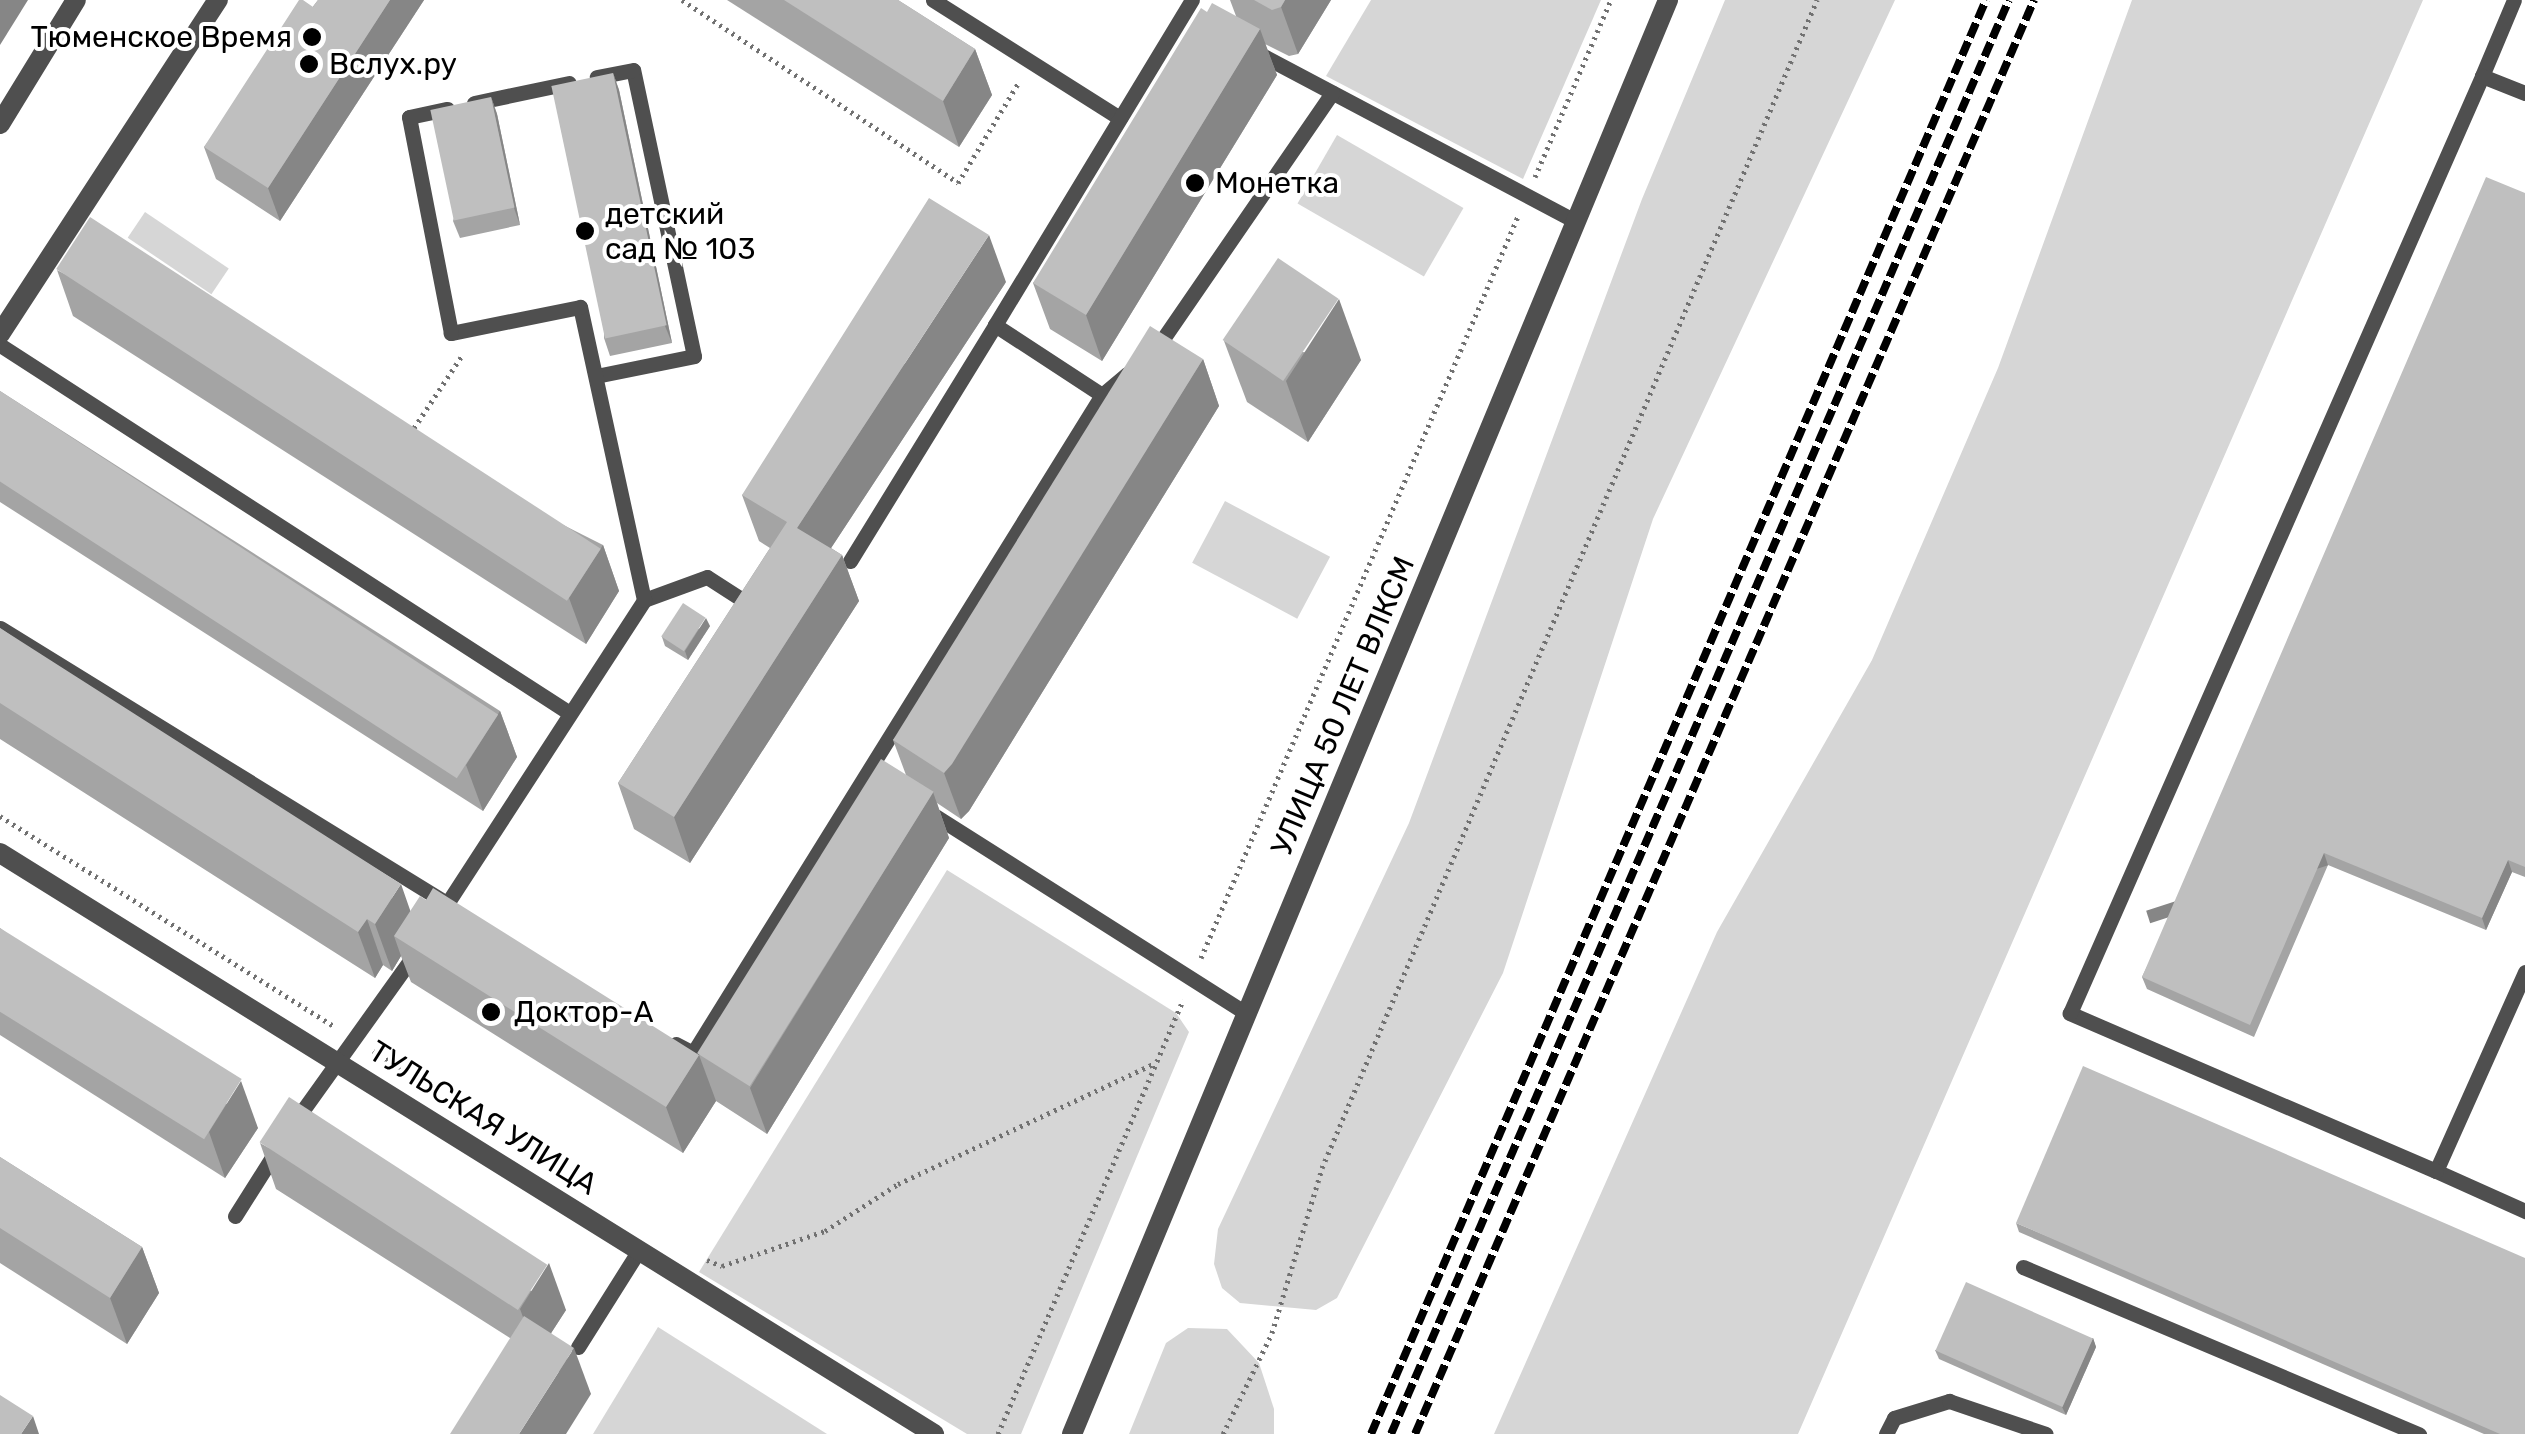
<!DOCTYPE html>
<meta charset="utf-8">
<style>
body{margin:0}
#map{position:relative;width:2525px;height:1434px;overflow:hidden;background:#fff;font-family:Rubik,sans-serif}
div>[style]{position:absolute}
.green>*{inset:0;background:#d6d6d6;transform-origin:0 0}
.path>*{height:5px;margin-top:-2.5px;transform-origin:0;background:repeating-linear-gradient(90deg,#717171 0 2.5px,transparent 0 7.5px)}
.service>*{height:15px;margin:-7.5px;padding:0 7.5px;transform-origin:7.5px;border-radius:7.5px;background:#4f4f4f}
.minor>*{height:20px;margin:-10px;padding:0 10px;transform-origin:10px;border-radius:10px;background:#4f4f4f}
.tertiary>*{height:20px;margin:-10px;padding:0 10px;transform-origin:10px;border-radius:10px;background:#4f4f4f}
.rail>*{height:8px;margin-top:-4px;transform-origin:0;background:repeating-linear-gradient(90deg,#000 0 15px,transparent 0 20px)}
.wall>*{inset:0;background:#a4a4a4}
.shaded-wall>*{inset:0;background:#868686;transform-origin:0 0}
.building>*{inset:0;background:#bfbfbf;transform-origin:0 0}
.dots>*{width:28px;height:28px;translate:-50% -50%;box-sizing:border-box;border:5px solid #fff;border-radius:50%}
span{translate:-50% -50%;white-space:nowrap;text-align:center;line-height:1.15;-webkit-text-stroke:8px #fff;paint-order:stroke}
.poi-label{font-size:30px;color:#000}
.right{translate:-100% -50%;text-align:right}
.left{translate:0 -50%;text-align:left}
.street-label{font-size:30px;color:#000}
</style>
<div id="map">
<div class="green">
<div style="clip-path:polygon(1371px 0,1601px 0,1523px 179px,1326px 76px)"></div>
<div style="clip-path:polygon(1725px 0,1895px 0,1653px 519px,1503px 973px,1337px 1298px,1316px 1310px,1240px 1303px,1222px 1288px,1214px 1264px,1218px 1229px,1409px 823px,1642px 199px)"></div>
<div style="clip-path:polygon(2132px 0,2423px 0,1798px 1434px,1494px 1434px,1717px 932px,1872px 660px,1998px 368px)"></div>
<div style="left:1337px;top:135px;width:146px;height:79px;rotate:30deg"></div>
<div style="left:145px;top:212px;width:101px;height:31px;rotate:34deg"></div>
<div style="left:1225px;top:501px;width:119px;height:70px;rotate:28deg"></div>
<div style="clip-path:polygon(947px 870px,1176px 1013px,1189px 1032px,1021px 1434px,967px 1434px,699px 1272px)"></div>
<div style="clip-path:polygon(658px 1327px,827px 1434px,593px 1434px)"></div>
<div style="clip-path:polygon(1188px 1328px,1227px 1329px,1259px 1363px,1274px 1409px,1274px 1434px,1129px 1434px,1166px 1343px)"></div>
</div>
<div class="path">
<div style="left:682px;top:0;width:331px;rotate:33.5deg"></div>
<div style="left:958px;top:183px;width:118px;rotate:-58.9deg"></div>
<div style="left:1535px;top:177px;width:193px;rotate:-66.8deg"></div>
<div style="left:414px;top:428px;width:89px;rotate:-56.5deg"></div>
<div style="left:0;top:816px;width:395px;rotate:32.2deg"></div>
<div style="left:1201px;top:958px;width:809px;rotate:-66.86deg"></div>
<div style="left:373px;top:1051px;width:59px;rotate:31.8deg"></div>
<div style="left:707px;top:1260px;width:16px;rotate:22deg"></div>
<div style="left:722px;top:1266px;width:109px;rotate:-18.8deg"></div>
<div style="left:825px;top:1231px;width:87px;rotate:-32.8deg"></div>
<div style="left:898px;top:1184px;width:282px;rotate:-25.2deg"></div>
<div style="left:998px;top:1434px;width:472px;rotate:-66.9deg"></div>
<div style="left:1223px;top:1434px;width:112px;rotate:-64.1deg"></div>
<div style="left:1272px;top:1333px;width:172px;rotate:-73.1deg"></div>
<div style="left:1322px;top:1168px;width:1269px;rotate:-67.03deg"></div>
</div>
<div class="service">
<div style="left:933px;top:0;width:221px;rotate:32.3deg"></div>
<div style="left:1254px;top:51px;width:365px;rotate:27.9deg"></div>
<div style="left:2482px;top:76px;width:82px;rotate:-67.2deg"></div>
<div style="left:474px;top:103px;width:97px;rotate:-11.9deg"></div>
<div style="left:0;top:345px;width:676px;rotate:32.87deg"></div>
<div style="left:1156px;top:349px;width:311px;rotate:-55.5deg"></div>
<div style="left:596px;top:376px;width:100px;rotate:-11.5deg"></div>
<div style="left:694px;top:356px;width:292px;rotate:-102deg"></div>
<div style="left:633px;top:70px;width:37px;rotate:169deg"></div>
<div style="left:1102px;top:395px;width:128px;rotate:-146.8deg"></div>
<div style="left:995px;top:325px;width:380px;rotate:-58.8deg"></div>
<div style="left:850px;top:561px;width:277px;rotate:-58.4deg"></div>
<div style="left:644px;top:600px;width:67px;rotate:-20.1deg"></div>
<div style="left:707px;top:577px;width:54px;rotate:32.8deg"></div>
<div style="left:0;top:628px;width:526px;rotate:31.64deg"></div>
<div style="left:929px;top:812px;width:377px;rotate:32.4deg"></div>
<div style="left:439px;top:916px;width:377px;rotate:-57deg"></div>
<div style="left:644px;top:600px;width:300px;rotate:-102.3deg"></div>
<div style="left:580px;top:307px;width:132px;rotate:168.6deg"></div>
<div style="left:451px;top:333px;width:220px;rotate:-101deg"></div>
<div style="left:409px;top:117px;width:39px;rotate:-12deg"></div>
<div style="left:2525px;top:972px;width:218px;rotate:114.1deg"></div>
<div style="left:2436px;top:1171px;width:98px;rotate:24.2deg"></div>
<div style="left:676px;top:1044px;width:19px;rotate:28deg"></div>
<div style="left:693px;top:1053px;width:775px;rotate:-58.14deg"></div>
<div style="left:1102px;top:395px;width:33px;rotate:-40deg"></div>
<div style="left:293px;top:1124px;width:211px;rotate:-54.4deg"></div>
<div style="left:2436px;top:1171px;width:399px;rotate:-156.7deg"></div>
<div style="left:2070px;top:1013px;width:1024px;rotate:-66.26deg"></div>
<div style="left:2482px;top:76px;width:46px;rotate:21.6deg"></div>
<div style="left:235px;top:1216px;width:80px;rotate:-57.7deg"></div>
<div style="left:2023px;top:1267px;width:430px;rotate:22.9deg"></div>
<div style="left:578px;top:1347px;width:115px;rotate:-57.8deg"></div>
<div style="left:1886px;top:1434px;width:18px;rotate:-63deg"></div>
<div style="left:1894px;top:1418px;width:58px;rotate:-17.2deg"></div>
<div style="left:1949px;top:1401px;width:102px;rotate:18.8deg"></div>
</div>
<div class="minor">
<div style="left:0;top:124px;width:145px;rotate:-58.5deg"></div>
<div style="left:0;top:334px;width:399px;rotate:-56.9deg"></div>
<div style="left:0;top:853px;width:1100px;rotate:31.88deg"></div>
</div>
<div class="tertiary">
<div style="left:1072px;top:1434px;width:1553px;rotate:-67.43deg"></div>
</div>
<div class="rail">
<div style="left:1371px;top:1434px;width:1560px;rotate:-66.79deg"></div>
<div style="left:1391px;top:1434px;width:1561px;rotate:-66.69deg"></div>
<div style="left:1415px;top:1434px;width:1562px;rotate:-66.65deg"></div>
</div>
<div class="wall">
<div style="clip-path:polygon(318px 0,424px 0,280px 221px,216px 179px,204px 147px)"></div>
<div style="clip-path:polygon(727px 0,898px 0,975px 49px,992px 95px,959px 147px)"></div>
<div style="clip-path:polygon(1230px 0,1331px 0,1298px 54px,1289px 56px,1265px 44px,1277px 75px,1102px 361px,1050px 329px,1033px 283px,1236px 16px)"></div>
<div style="clip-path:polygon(613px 73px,619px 90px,672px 343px,610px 356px,604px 338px)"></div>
<div style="clip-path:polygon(491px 97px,497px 114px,520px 225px,460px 238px,453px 221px)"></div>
<div style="clip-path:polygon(2525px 193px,2525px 877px,2512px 872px,2486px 930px,2328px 865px,2254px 1037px,2147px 989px,2142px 977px)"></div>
<div style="clip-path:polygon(57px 270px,603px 545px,619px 591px,586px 644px,73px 316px)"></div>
<div style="clip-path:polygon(1006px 282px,831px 548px,842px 555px,859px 601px,690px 863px,634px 829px,618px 783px,770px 548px,759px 541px,742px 495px)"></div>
<div style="clip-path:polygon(1224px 341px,1361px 360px,1308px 442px,1247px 402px)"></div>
<div style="clip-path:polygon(1203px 359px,1219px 406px,969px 811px,961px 819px,937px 803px,949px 838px,767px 1134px,716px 1101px,683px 1153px,411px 982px,401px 956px,392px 971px,383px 965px,375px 978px,0 739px,0 628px,410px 911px,699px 1055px,906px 775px,893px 740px)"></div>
<div style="clip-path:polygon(0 391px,500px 711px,517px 757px,483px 811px,0 502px)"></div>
<div style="clip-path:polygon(710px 626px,688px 660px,665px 646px,662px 637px)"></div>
<div style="clip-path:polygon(0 928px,258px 1128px,225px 1178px,0 1035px)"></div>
<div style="clip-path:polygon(260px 1143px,566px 1310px,551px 1333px,591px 1394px,510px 1338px,276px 1189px)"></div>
<div style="clip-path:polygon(0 1157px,142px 1247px,159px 1293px,127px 1344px,0 1263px)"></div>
<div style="clip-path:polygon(2016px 1223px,2525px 1434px,2484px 1434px,2019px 1232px)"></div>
<div style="clip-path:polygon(2093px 1338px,2096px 1347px,2066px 1415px,1939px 1359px,1935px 1350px)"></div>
</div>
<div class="shaded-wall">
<div style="clip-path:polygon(0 0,28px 0,0 45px)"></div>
<div style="clip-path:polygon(390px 0,424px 0,280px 221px,268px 188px)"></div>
<div style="clip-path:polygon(1285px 0,1331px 0,1298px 54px,1281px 7px)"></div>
<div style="clip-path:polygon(1260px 29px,1277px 75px,1102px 361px,1086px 315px)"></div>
<div style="clip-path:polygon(975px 49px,992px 95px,959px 147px,943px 101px)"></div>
<div style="clip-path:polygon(613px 73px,619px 90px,672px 343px,665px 326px)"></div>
<div style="clip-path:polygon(491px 97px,497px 114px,520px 225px,514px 208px)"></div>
<div style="clip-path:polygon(989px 235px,1006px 282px,814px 574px,797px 528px)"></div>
<div style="clip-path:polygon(1339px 299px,1361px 360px,1308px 442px,1286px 381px)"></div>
<div style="clip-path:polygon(1203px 359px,1219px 406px,969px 811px,961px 819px,944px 773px)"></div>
<div style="clip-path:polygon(603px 545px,619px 591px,586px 644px,569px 598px)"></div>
<div style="clip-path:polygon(842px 555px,859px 601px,690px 863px,674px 817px)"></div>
<div style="clip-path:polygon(706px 618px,710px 626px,688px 660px,685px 651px)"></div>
<div style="clip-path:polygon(500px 711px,517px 757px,483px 811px,466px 765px)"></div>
<div style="clip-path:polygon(933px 792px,949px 838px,767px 1134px,750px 1088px)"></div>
<div style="left:2324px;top:853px;width:13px;height:187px;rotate:72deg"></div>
<div style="clip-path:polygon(2508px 860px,2512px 872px,2486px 930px,2482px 918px)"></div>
<div style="clip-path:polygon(401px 884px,417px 930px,394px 936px,401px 956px,392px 971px,375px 924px)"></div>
<div style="clip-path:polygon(367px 919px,383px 965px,375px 978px,358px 932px)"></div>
<div style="clip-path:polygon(699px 1055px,716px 1101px,683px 1153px,666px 1107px)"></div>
<div style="clip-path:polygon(241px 1081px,258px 1128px,225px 1178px,209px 1132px)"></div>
<div style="clip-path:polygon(142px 1247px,159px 1293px,127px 1344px,110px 1298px)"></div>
<div style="clip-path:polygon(549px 1263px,566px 1310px,537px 1355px,520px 1309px)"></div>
<div style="clip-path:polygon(2093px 1338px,2096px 1347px,2066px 1415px,2062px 1407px)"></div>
<div style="clip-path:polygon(574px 1348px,591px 1394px,566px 1434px,519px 1434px)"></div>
<div style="clip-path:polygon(33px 1416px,39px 1434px,21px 1434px)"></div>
</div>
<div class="building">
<div style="clip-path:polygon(299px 0,303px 0,313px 7px,318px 0,390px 0,268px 188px,204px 147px)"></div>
<div style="clip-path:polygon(784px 0,898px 0,975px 49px,943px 101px)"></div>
<div style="clip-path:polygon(1254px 0,1285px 0,1281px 7px,1272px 10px)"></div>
<div style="clip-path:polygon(1212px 3px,1260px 29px,1086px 315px,1033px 283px,1201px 8px,1207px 12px)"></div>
<div style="left:613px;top:73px;width:258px;height:63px;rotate:78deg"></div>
<div style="left:491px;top:97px;width:113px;height:62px;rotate:78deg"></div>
<div style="clip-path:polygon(2486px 177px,2525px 193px,2525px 867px,2508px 860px,2482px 918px,2324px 853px,2250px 1025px,2142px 977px)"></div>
<div style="clip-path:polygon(929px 198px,989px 235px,797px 528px,842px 555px,674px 817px,618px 783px,787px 522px,742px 495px)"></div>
<div style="left:90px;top:217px;width:609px;height:62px;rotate:33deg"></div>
<div style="left:1278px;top:258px;width:73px;height:99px;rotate:34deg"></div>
<div style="clip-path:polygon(1150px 326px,1203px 359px,952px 764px,944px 773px,893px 740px)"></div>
<div style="left:0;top:391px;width:594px;height:76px;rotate:33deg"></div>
<div style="left:683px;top:603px;width:27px;height:40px;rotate:33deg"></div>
<div style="clip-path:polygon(0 628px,401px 884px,375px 924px,367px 919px,358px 932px,0 703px)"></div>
<div style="left:881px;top:759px;width:62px;height:347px;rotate:32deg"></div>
<div style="clip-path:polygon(433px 888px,699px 1055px,666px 1107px,394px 936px,420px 896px,426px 900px)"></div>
<div style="left:0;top:928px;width:285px;height:71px;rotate:32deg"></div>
<div style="clip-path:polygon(2083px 1066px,2525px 1258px,2525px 1434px,2500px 1434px,2016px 1223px)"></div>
<div style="left:289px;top:1097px;width:308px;height:54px;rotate:33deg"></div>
<div style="clip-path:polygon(0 1157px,142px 1247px,110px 1298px,0 1228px)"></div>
<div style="left:1966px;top:1282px;width:139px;height:75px;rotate:24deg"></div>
<div style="clip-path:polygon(524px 1316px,574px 1348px,519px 1434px,450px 1434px)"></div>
<div style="clip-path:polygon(0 1395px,33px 1416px,21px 1434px,0 1434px)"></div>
</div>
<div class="dots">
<div style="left:312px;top:37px;background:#000"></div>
<div style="left:309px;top:64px;background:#000"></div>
<div style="left:1195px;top:183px;background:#000"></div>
<div style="left:585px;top:231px;background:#000"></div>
<div style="left:491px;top:1012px;background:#000"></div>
</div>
<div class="poi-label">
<span class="right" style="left:292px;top:37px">Тюменское Время</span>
<span class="left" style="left:329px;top:64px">Вслух.ру</span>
<span class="left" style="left:1215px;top:183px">Монетка</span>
<span class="left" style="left:605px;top:231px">детский<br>сад № 103</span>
<span class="left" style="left:514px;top:1012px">Доктор-А</span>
</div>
<div class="street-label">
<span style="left:1343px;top:706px;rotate:-67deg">УЛИЦА 50 ЛЕТ ВЛКСМ</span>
<span style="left:483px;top:1118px;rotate:32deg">ТУЛЬСКАЯ УЛИЦА</span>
</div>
</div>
